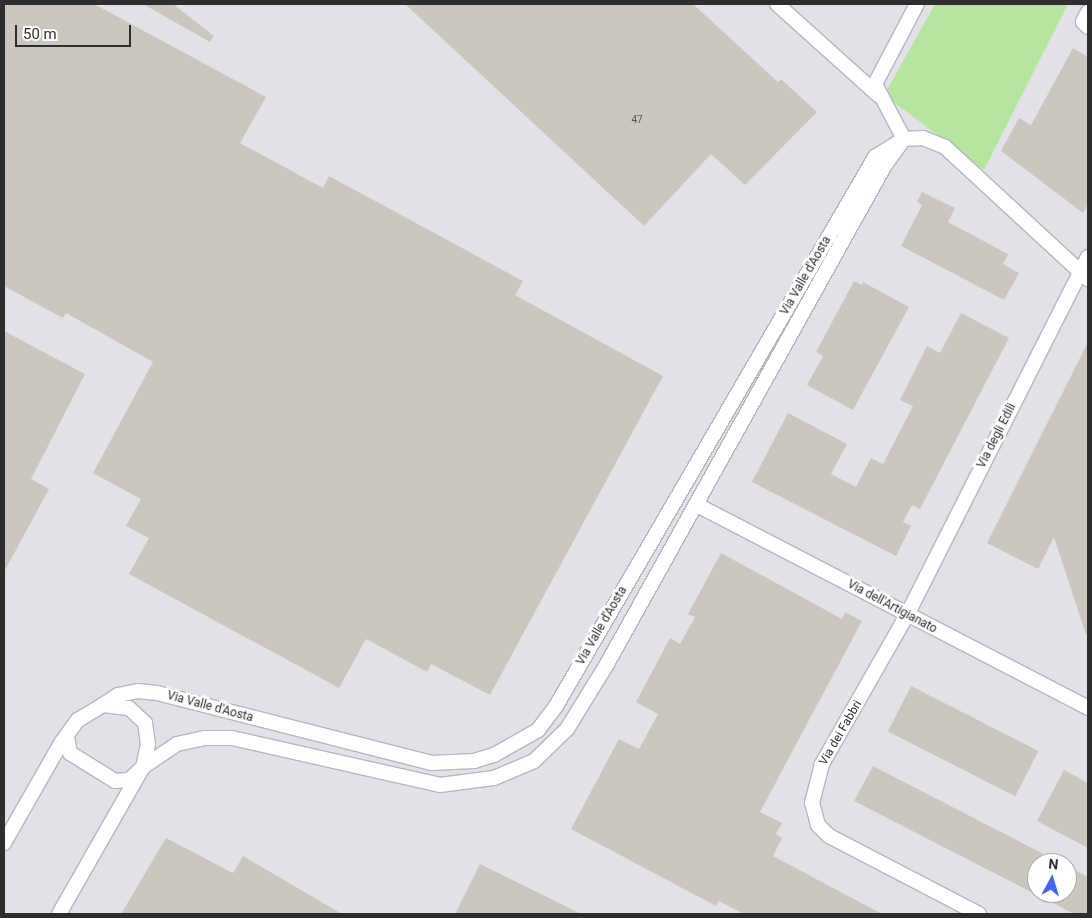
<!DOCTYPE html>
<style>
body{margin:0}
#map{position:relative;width:1092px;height:918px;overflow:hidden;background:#efe9e1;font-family:Roboto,sans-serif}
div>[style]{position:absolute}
.industrial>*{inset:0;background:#e3e1e8}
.green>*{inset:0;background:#b6e59e}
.building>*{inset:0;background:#cbc7bf;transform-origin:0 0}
.roads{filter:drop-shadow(1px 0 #b4b7c1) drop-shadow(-1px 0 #b4b7c1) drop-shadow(0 1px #b4b7c1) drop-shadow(0 -1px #b4b7c1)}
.street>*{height:14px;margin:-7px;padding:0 7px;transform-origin:7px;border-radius:7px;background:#fff}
span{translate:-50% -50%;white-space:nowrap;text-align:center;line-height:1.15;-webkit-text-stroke:5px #fff;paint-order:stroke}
.number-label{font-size:10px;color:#555452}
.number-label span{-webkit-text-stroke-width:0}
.street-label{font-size:12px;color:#2e2e2e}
.frame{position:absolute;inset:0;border:5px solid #2e2e2e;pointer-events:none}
.north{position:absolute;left:1027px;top:853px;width:50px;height:50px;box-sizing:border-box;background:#fff;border:1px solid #ababab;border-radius:50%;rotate:6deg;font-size:14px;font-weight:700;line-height:20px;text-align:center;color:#2e2e2e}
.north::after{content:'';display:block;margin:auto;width:18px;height:22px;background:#4264fb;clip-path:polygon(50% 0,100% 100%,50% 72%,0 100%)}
.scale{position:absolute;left:15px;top:25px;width:116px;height:22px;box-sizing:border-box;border:2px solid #2e2e2e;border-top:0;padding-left:6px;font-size:15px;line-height:18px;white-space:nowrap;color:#2e2e2e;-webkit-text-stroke:4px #fff;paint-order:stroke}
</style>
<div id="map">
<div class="industrial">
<div style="clip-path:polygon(evenodd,4px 4px,935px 4px,884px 95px,983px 170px,1068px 4px,1088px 4px,1088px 914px,4px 914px,4px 4px,1037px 863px,1067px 863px,1067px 893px,1037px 893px,1037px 863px)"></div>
</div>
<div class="green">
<div style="clip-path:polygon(935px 4px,1068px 4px,984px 170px,884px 95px)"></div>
</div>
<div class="building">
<div style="clip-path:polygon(4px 4px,94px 4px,266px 97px,240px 143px,323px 188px,329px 176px,523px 281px,515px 295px,663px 376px,490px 695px,431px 664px,427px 672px,366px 639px,339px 688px,129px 574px,149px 538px,126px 526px,141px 499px,93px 473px,153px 362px,66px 313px,63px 318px,4px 286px)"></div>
<div style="clip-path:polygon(143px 4px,173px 4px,214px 36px,210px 42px)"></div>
<div style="clip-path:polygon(405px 4px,693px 4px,778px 82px,781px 79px,817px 112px,745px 185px,711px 154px,644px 226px)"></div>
<div style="clip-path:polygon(1073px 48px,1088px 57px,1088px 204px,1083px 213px,1001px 151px,1019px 118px,1031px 125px)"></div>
<div style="clip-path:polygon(922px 192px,955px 208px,948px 222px,1008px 254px,1003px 264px,1019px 273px,1004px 300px,901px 246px,922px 205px,917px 202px)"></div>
<div style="clip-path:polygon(854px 281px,862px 285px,863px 282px,909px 307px,853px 410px,807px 385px,823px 356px,816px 352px)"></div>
<div style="clip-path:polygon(961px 313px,1009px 338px,920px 509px,912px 505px,903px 522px,911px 526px,896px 556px,752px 482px,788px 413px,847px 444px,831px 474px,856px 487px,871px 458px,883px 464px,913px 406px,900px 400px,927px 346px,940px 353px)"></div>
<div style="clip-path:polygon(4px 331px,85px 374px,31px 479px,49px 489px,4px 572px)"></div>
<div style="clip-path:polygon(1088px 342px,1088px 634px,1086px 635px,1054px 537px,1038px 569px,987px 543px)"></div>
<div style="clip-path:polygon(721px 553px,842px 619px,845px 612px,862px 621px,760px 812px,782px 823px,776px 834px,782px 838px,773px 856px,882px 914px,744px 914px,719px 901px,716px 906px,571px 829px,619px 739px,639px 749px,658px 714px,636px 702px,670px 638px,680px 644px,695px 617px,688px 614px)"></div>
<div style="left:911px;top:686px;width:143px;height:51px;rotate:27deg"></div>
<div style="clip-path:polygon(873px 766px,1061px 863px,1037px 863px,1037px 893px,1067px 893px,1067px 866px,1088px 877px,1088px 914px,1074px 914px,854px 801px)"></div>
<div style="clip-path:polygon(1064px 770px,1088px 783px,1088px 848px,1037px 821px)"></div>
<div style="clip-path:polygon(166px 838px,233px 873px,243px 856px,342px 914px,121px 914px)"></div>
<div style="clip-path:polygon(480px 864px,581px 914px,455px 914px)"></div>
</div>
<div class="roads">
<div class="street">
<div style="left:777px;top:4px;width:137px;rotate:42deg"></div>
<div style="left:1088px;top:12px;width:11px;rotate:117deg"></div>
<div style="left:1083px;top:22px;width:7px;rotate:45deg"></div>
<div style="left:904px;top:139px;width:62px;rotate:-117.8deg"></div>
<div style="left:875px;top:84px;width:90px;rotate:-62.3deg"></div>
<div style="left:697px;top:505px;width:441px;rotate:27.4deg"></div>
<div style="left:103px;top:705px;width:18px;rotate:-34deg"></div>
<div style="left:118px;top:695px;width:20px;rotate:-11deg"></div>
<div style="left:138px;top:691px;width:19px;rotate:6deg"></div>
<div style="left:157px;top:693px;width:283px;rotate:14.3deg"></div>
<div style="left:431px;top:763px;width:43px;rotate:-2.7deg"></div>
<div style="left:474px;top:761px;width:21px;rotate:-17deg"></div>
<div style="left:494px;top:755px;width:51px;rotate:-29.6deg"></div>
<div style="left:538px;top:730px;width:30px;rotate:-53deg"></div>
<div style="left:556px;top:706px;width:635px;rotate:-59.84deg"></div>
<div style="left:875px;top:157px;width:34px;rotate:-32deg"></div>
<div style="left:904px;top:139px;width:19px;rotate:-3deg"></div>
<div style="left:923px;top:138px;width:24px;rotate:22deg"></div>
<div style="left:945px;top:147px;width:195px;rotate:42.7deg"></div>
<div style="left:4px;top:843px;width:115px;rotate:-60.3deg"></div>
<div style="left:61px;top:743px;width:29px;rotate:-54deg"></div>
<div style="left:78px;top:720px;width:29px;rotate:-31deg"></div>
<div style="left:103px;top:705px;width:26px;rotate:7deg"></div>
<div style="left:129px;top:708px;width:22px;rotate:43deg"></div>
<div style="left:145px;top:723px;width:21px;rotate:82deg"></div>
<div style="left:148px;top:744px;width:24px;rotate:102deg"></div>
<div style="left:143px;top:767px;width:19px;rotate:137deg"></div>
<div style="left:129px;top:780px;width:14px;rotate:176deg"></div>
<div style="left:115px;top:781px;width:53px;rotate:-148.1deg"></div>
<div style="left:70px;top:753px;width:17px;rotate:-100deg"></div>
<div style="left:59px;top:914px;width:169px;rotate:-60.3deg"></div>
<div style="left:143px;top:767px;width:41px;rotate:-34.1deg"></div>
<div style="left:177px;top:744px;width:29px;rotate:-12deg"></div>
<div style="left:205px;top:738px;width:27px"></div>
<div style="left:232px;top:738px;width:213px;rotate:12.7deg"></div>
<div style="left:440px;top:785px;width:54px;rotate:-7.4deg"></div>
<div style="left:494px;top:778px;width:43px;rotate:-23deg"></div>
<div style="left:534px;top:761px;width:46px;rotate:-44.1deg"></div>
<div style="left:567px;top:729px;width:76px;rotate:-58.4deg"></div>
<div style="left:607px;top:664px;width:571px;rotate:-60.88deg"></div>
<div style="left:885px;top:165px;width:26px;rotate:-54deg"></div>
<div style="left:979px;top:914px;width:169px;rotate:-152.5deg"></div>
<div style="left:829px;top:836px;width:16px;rotate:-135deg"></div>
<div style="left:818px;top:825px;width:23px;rotate:-105deg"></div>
<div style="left:812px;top:803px;width:40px;rotate:-75.6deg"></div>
<div style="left:822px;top:764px;width:172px;rotate:-60.3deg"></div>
<div style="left:907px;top:615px;width:401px;rotate:-63.2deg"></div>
</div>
</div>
<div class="number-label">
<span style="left:637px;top:120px">47</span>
</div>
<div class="street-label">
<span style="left:806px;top:276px;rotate:-60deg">Via Valle d'Aosta</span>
<span style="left:997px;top:436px;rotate:-63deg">Via degli Edili</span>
<span style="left:892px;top:607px;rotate:28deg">Via dell'Artigianato</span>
<span style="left:602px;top:626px;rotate:-60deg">Via Valle d'Aosta</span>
<span style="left:210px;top:707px;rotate:15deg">Via Valle d'Aosta</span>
<span style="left:841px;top:733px;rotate:-60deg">Via dei Fabbri</span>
</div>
<div class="frame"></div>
<div class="north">N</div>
<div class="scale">50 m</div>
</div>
